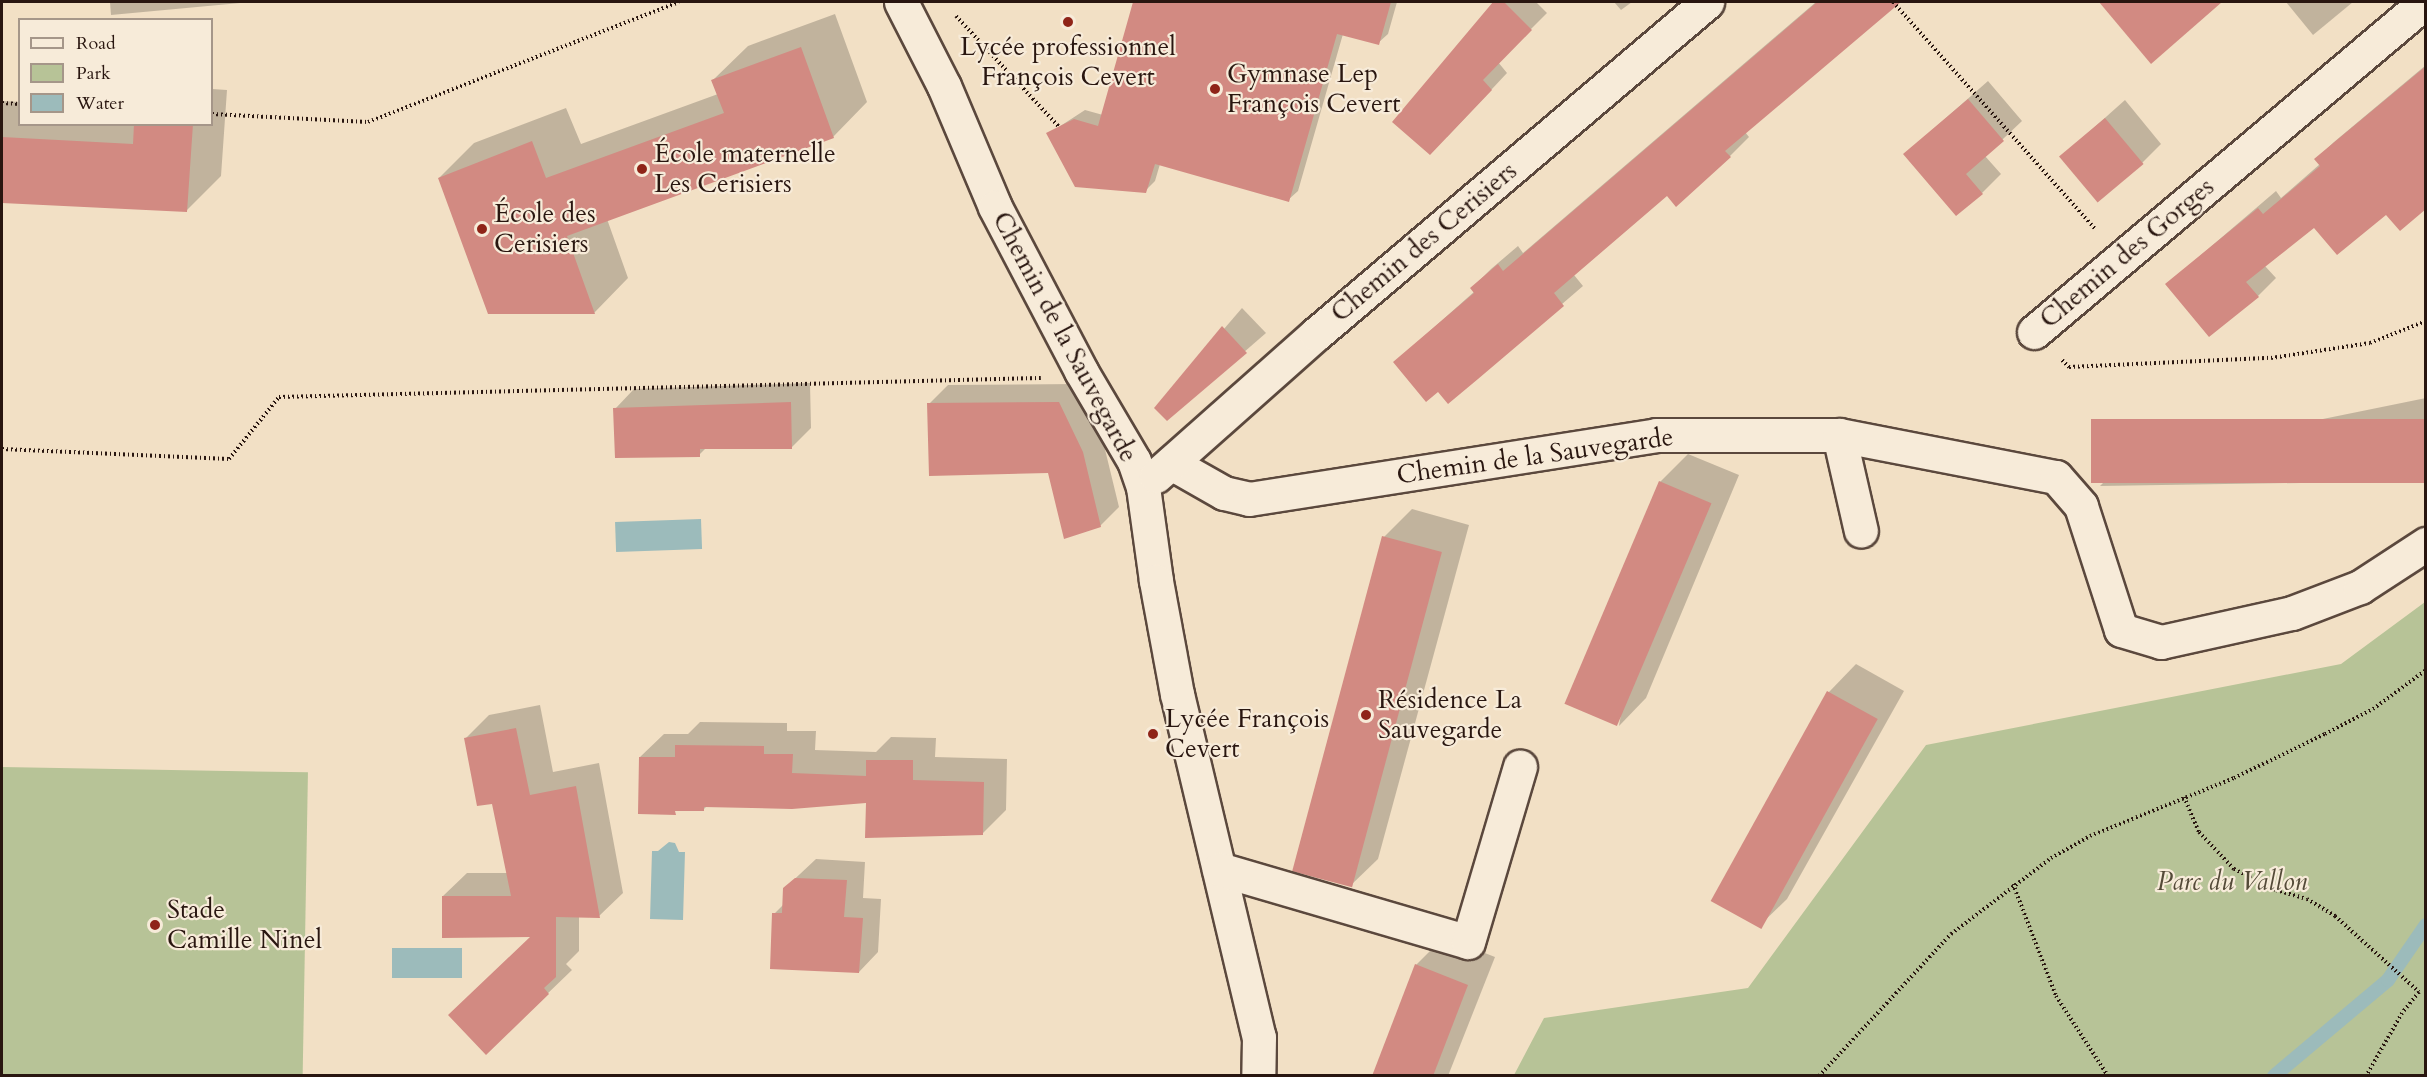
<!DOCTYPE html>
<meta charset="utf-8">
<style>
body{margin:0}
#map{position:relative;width:2427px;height:1077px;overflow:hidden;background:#f2e0c5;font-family:Cardo,serif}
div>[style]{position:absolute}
.green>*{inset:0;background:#b7c397;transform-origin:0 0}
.water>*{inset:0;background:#9cbbbb;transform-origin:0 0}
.shadow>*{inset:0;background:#0003}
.stream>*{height:14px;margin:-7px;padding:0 7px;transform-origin:7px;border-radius:7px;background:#9cbbbb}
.building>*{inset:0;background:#d28a82;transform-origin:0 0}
.path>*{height:4px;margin-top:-2px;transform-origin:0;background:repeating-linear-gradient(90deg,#291610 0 1.5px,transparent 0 4.5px)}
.roads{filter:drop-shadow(2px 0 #5b483d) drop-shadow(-2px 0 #5b483d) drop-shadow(0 2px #5b483d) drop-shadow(0 -2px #5b483d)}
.minor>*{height:33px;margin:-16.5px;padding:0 16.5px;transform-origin:16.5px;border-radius:16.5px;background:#f7ebd9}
.dots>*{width:16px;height:16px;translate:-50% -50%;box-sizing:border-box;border:3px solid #f7ebd9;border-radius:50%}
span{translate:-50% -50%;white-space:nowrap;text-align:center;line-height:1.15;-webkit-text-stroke:4.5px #f7ebd9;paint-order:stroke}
.poi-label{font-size:26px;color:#291610}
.left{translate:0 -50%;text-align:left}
.street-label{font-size:26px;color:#291610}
.park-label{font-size:26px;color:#544a38;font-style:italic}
.frame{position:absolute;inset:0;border:3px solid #291610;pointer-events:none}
.legend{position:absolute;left:18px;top:18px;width:195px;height:108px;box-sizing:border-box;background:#f7ebd9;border:2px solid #a59689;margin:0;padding:8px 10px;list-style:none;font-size:18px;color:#291610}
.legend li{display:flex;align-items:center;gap:12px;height:30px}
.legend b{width:30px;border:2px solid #a59689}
</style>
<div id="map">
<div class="green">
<div style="clip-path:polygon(2425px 602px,2425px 1075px,1514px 1075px,1544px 1018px,1748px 988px,1926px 745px,2341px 664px)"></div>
<div style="left:2px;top:767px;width:306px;height:308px;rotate:1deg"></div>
</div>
<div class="water">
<div style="left:701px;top:519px;width:30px;height:86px;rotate:88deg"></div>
<div style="clip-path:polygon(669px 842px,675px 843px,679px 852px,685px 852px,683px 920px,650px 919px,652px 851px,658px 851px)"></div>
<div style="left:392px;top:948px;width:70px;height:30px"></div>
</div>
<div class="shadow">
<div style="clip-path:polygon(110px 2px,251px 2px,111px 15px)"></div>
<div style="clip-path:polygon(1135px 2px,1397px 2px,1388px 34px,1378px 43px,1343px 34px,1298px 191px,1288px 200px,1160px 164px,1155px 181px,1145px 191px,1048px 134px,1085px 110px,1103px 115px)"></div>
<div style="clip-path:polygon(1495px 2px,1536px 2px,1547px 13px,1498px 62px,1507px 73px,1447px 137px,1394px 122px)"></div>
<div style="clip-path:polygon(1614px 2px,1632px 2px,1621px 10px)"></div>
<div style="clip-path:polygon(1816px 2px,1899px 2px,1745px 132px,1749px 137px,1730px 156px,1668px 194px,1574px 275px,1583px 286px,1448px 402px,1438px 389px,1395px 362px,1475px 291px,1472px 288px,1491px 269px,1518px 246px,1523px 253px)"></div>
<div style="clip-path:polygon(2104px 2px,2220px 2px,2151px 62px)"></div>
<div style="clip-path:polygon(2286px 2px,2353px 2px,2313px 35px)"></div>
<div style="clip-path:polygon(835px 14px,867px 102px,833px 137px,607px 219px,628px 278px,594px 313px,439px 178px,474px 143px,566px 108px,581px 144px,718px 94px,713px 80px,748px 46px)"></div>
<div style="clip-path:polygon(2426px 65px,2426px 123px,2386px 213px,2314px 226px,2265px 266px,2276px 278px,2258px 296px,2167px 284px,2276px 191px,2281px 198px,2320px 164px,2316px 159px,2334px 142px)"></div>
<div style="clip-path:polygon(1988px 81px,2022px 121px,1985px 156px,2001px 174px,1982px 193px,1905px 154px)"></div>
<div style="clip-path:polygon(212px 89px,227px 90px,221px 176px,187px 210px,2px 202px,2px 101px,20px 102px,20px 124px,212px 124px)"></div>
<div style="clip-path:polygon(2125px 100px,2161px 144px,2142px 163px,2061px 157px)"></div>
<div style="clip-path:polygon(1242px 308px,1266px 333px,1167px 419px,1156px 408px)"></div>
<div style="clip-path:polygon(810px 383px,811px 428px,792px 447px,707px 447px,699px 455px,615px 409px,634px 389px)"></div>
<div style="clip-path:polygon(1078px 384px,1101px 433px,1119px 507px,1100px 526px,1049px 472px,929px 404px,948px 385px)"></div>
<div style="clip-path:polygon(2426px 398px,2426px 481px,2100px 486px,2127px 459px)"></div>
<div style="clip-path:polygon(1688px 454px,1739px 475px,1646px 698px,1619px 726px,1660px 482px)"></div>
<div style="clip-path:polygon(1412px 509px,1469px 525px,1378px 859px,1350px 886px,1384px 537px)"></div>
<div style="clip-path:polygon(1856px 664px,1904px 691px,1787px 899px,1759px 926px,1829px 692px)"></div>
<div style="clip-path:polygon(540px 705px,553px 772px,599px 763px,623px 893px,599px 916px,579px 916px,579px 951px,566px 964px,572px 970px,486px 1053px,532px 935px,443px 896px,467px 873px,508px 873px,494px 802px,466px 738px,489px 715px)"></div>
<div style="clip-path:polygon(700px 722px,787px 723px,787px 731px,816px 731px,815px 750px,876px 752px,891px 737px,936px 738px,935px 757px,1007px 759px,1006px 810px,983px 833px,868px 802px,708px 805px,704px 809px,640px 757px,664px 734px,688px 734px)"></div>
<div style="clip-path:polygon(816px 859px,865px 862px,863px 898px,881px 899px,878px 952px,859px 972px,774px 914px,784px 904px,784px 889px)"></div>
<div style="clip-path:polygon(1444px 937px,1495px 957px,1448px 1076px,1373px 1076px,1416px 965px)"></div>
</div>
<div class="stream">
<div style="left:2274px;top:1076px;width:149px;rotate:-40.1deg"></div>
<div style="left:2388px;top:980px;width:67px;rotate:-55.4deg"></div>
</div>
<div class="building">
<div style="clip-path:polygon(1133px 2px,1391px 2px,1379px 45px,1337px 34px,1289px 202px,1155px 164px,1146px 193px,1075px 187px,1046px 133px,1074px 119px,1098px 126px)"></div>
<div style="clip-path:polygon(1493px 2px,1504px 2px,1532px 30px,1483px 80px,1492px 90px,1430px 155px,1392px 122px)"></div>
<div style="clip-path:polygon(1817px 2px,1901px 2px,1725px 151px,1731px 157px,1676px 207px,1667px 196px,1554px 293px,1564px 306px,1478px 379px,1448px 404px,1438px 392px,1426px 402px,1393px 362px,1474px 293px,1470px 288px,1498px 264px,1503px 271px)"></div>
<div style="clip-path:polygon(2099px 2px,2222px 2px,2151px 64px)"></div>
<div style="clip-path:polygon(801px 47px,834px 138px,567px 236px,595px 314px,488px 314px,438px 178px,532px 141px,546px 178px,724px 113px,711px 80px)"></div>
<div style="clip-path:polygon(2426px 66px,2426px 209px,2400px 231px,2386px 215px,2337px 255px,2314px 228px,2246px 282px,2259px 297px,2209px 337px,2165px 284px,2258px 208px,2263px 214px,2320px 166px,2314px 159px)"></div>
<div style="clip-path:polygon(1968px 99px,2004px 141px,1966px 174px,1983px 194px,1956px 216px,1903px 154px)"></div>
<div style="left:2105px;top:118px;width:60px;height:60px;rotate:50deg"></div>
<div style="clip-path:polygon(134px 124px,193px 124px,187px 212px,2px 203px,2px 137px,133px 144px)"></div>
<div style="clip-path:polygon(1222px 326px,1247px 353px,1167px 421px,1154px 408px)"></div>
<div style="clip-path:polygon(791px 402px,792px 449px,700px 449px,700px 457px,615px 458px,613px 408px)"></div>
<div style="clip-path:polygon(1059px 402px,1083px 452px,1101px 527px,1064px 539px,1048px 473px,929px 476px,927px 403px)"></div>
<div style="left:2426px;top:419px;width:64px;height:335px;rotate:90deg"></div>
<div style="left:1659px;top:481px;width:57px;height:242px;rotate:23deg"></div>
<div style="left:1382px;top:536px;width:62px;height:347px;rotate:15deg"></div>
<div style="left:1827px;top:691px;width:58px;height:240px;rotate:29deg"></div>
<div style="clip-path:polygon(516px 728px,530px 795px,576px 786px,600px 918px,556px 917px,556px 977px,544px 988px,549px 994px,486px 1055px,448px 1015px,530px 937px,442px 938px,442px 896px,511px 896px,492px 804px,477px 806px,464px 738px)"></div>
<div style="clip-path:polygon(675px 745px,764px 746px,764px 754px,793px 754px,792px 773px,866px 776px,866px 760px,913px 760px,913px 780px,984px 782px,983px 835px,865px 838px,866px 803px,792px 809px,704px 807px,704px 811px,675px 811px,676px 815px,638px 814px,639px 757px,675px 757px)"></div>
<div style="clip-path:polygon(795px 878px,847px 880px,844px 917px,863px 918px,859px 973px,770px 969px,772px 913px,782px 913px,783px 888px)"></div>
<div style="clip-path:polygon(1415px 964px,1468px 985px,1433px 1076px,1372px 1076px)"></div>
</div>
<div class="path">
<div style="left:1893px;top:2px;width:305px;rotate:48.3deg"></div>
<div style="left:956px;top:16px;width:151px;rotate:47.1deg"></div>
<div style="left:2px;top:103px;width:18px;rotate:3deg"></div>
<div style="left:212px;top:114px;width:156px;rotate:2.9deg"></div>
<div style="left:368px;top:122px;width:333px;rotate:-21.1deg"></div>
<div style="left:2062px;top:360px;width:10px;rotate:45deg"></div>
<div style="left:2069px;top:367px;width:202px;rotate:-2.6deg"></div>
<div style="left:2271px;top:358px;width:100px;rotate:-8.6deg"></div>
<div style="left:2370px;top:343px;width:60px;rotate:-21.4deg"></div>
<div style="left:2px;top:449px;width:227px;rotate:2.5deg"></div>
<div style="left:229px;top:459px;width:80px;rotate:-51.1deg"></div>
<div style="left:279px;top:397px;width:762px;rotate:-1.43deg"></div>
<div style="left:2184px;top:797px;width:38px;rotate:67deg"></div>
<div style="left:2199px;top:832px;width:51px;rotate:46.6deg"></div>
<div style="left:2234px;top:869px;width:47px;rotate:26.6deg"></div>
<div style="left:2276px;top:890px;width:32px;rotate:16deg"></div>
<div style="left:2307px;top:899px;width:33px;rotate:31deg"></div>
<div style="left:2335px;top:916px;width:113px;rotate:42.1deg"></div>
<div style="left:2419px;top:992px;width:27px;rotate:129deg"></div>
<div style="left:2402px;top:1013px;width:73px;rotate:119.7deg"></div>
<div style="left:2013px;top:884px;width:120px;rotate:69deg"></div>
<div style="left:2056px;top:996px;width:95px;rotate:57deg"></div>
<div style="left:1819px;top:1076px;width:194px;rotate:-47.1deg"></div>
<div style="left:1951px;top:934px;width:126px;rotate:-37.2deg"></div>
<div style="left:2051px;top:858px;width:45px;rotate:-29.4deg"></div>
<div style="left:2090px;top:836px;width:155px;rotate:-21.9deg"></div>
<div style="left:2234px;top:778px;width:101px;rotate:-25.8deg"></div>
<div style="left:2325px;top:734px;width:54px;rotate:-27.5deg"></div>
<div style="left:2373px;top:709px;width:66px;rotate:-36.3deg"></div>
</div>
<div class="roads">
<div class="minor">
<div style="left:901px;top:2px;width:94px;rotate:62.9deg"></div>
<div style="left:944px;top:86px;width:131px;rotate:67.1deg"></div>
<div style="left:995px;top:207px;width:185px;rotate:62.3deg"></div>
<div style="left:1081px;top:371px;width:104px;rotate:59.5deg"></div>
<div style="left:1134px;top:461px;width:28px;rotate:71deg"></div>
<div style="left:1143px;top:487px;width:95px;rotate:82.1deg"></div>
<div style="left:1156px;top:581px;width:115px;rotate:79.5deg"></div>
<div style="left:1177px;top:694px;width:353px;rotate:76.6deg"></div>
<div style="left:1259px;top:1037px;width:39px;rotate:91deg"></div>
<div style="left:2034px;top:332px;width:512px;rotate:-40.16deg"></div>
<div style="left:1839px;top:435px;width:98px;rotate:77.1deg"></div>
<div style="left:1171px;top:463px;width:61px;rotate:29.5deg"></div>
<div style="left:1224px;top:493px;width:26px;rotate:13deg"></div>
<div style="left:1249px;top:499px;width:412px;rotate:-8.9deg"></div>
<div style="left:1656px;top:435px;width:183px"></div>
<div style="left:1839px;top:435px;width:221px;rotate:11deg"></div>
<div style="left:2056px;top:477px;width:38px;rotate:49deg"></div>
<div style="left:2081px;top:506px;width:130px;rotate:72.1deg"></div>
<div style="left:2121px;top:630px;width:42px;rotate:16.7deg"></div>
<div style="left:2161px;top:642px;width:134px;rotate:-12.5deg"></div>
<div style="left:2292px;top:613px;width:73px;rotate:-20.9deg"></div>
<div style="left:2360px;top:587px;width:79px;rotate:-33.1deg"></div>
<div style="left:1156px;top:476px;width:214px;rotate:-41.6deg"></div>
<div style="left:1316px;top:334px;width:513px;rotate:-40.33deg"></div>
<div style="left:1219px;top:869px;width:259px;rotate:16.3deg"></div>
<div style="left:1468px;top:942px;width:183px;rotate:-73.5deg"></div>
</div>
</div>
<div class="dots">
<div style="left:1068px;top:22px;background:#8f2418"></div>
<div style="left:1215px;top:89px;background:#8f2418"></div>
<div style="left:642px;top:169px;background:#8f2418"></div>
<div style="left:482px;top:229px;background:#8f2418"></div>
<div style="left:1366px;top:715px;background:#8f2418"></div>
<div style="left:1153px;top:734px;background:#8f2418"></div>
<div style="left:155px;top:925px;background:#8f2418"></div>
</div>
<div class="poi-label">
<span style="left:1068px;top:62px">Lycée professionnel<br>François Cevert</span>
<span class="left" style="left:1227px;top:89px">Gymnase Lep<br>François Cevert</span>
<span class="left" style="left:654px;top:169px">École maternelle<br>Les Cerisiers</span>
<span class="left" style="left:494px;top:229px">École des<br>Cerisiers</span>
<span class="left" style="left:1378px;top:715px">Résidence La<br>Sauvegarde</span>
<span class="left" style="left:1165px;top:734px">Lycée François<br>Cevert</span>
<span class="left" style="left:167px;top:925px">Stade<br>Camille Ninel</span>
</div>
<div class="street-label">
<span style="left:1424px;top:242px;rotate:-40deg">Chemin des Cerisiers</span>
<span style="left:2127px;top:253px;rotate:-40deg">Chemin des Gorges</span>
<span style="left:1065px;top:337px;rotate:62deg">Chemin de la Sauvegarde</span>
<span style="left:1535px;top:456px;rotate:-8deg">Chemin de la Sauvegarde</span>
</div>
<div class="park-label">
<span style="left:2232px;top:882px">Parc du Vallon</span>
</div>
<div class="frame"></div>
<ul class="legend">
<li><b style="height:8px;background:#f7ebd9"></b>Road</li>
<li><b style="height:16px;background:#b7c397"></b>Park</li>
<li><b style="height:16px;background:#9cbbbb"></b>Water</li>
</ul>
</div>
